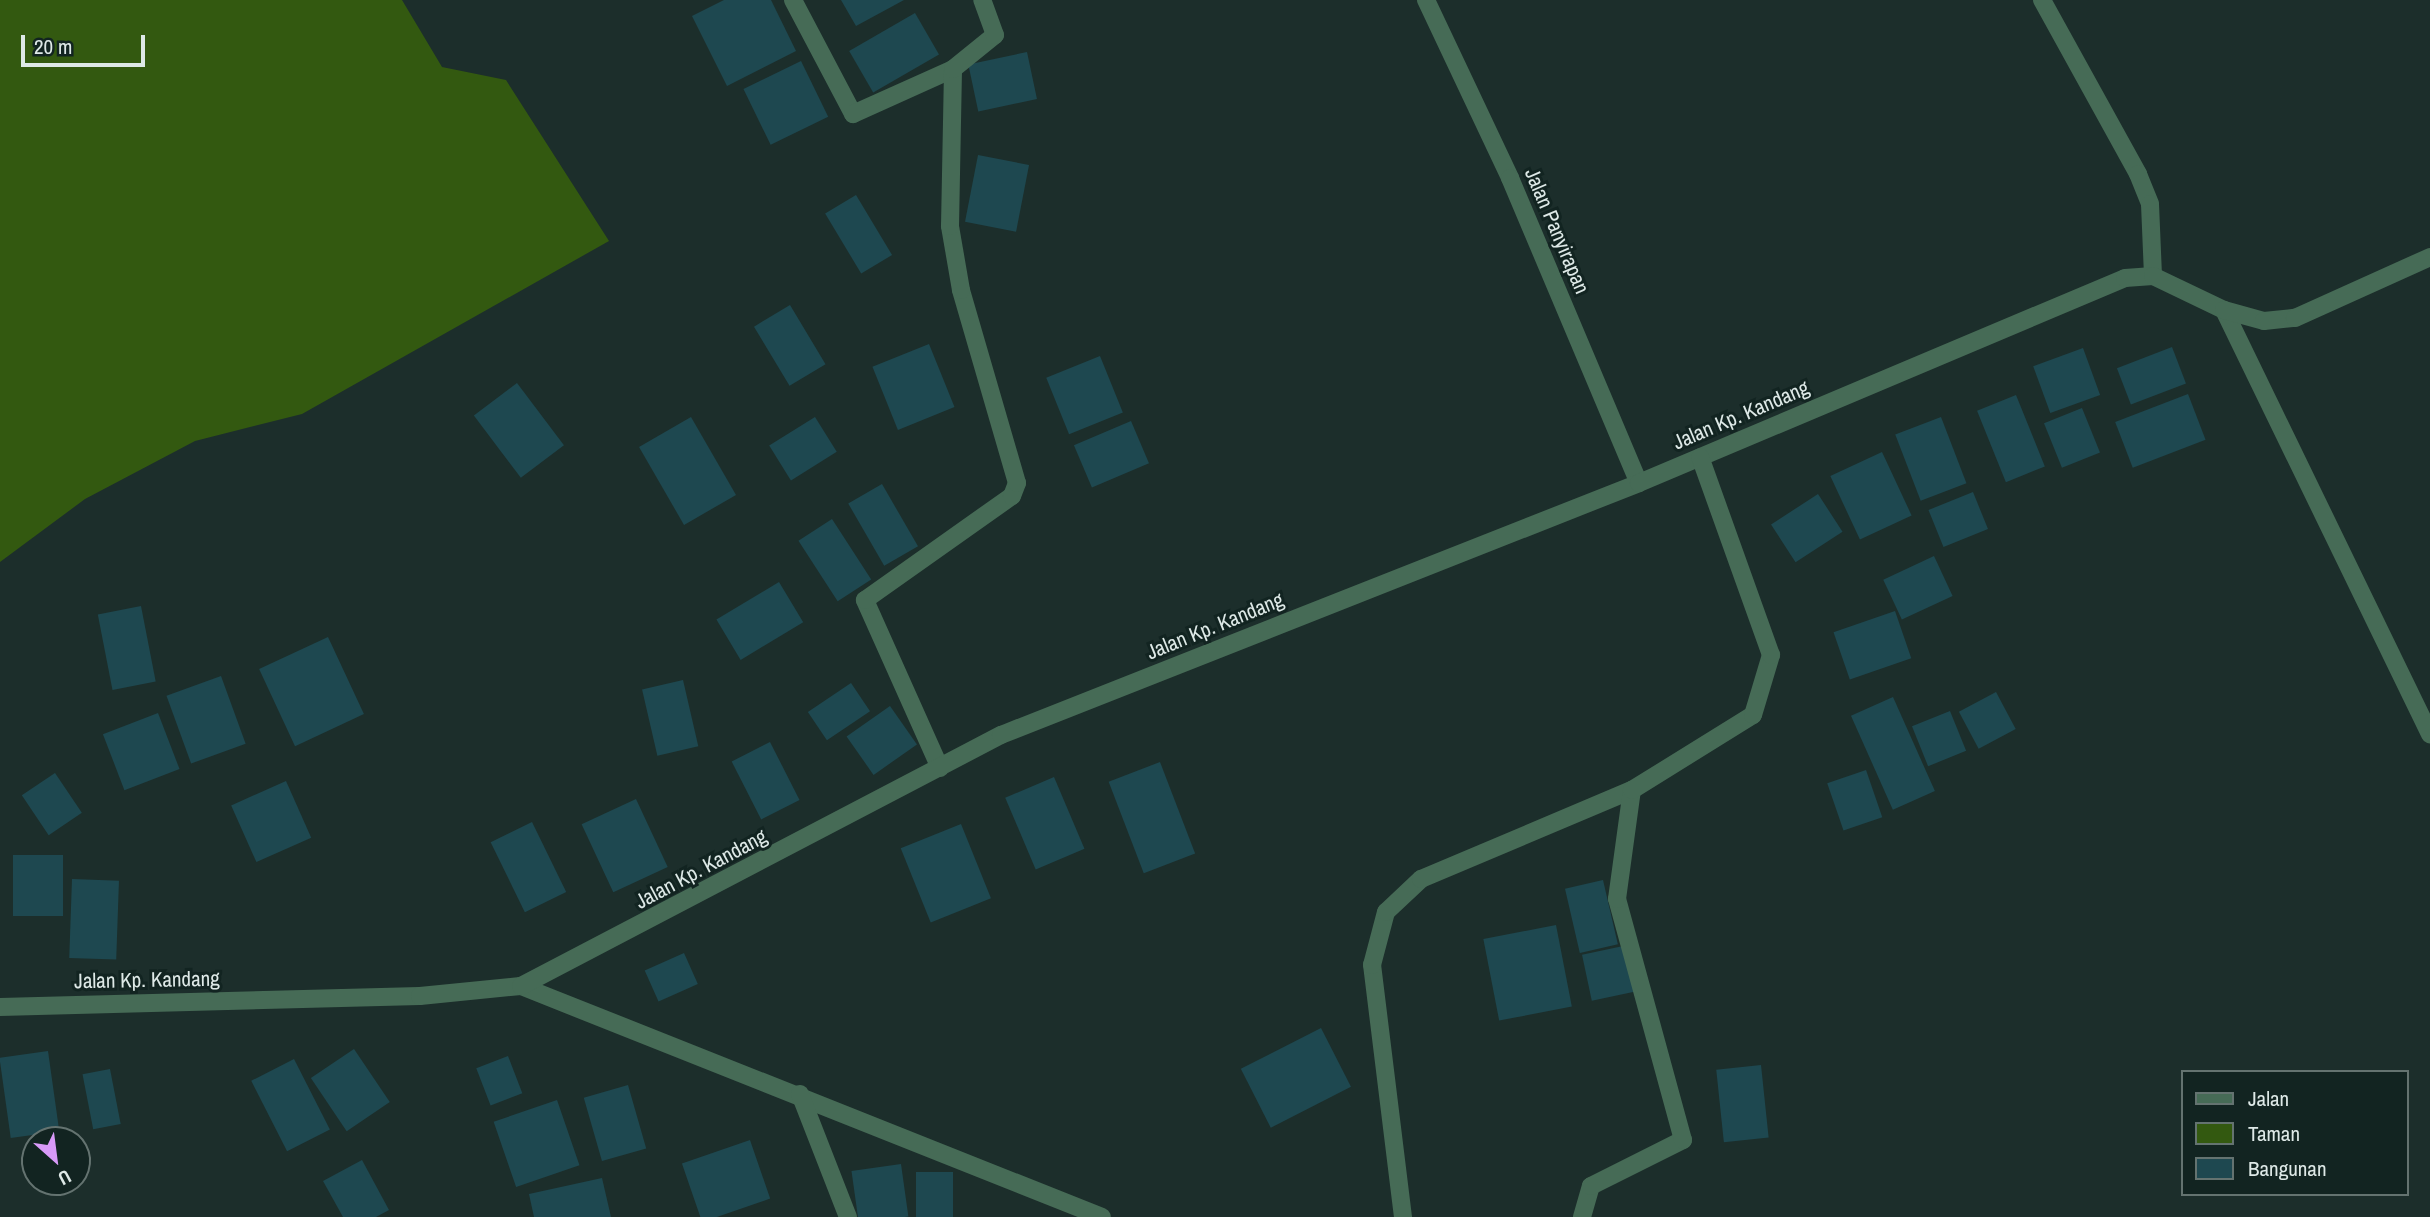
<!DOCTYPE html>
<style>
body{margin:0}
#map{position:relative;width:2430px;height:1217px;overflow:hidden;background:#1c2e2b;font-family:"Archivo Narrow",sans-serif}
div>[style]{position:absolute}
.green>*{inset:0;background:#335910}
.building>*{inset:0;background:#1e4850;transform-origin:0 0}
.street>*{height:18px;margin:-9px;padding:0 9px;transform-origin:9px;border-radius:9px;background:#466b56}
span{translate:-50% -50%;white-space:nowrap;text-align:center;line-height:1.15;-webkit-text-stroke:6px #122421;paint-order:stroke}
.street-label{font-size:21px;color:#dee9e7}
.legend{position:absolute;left:2181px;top:1070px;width:228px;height:126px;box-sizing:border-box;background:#122421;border:2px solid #647370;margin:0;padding:9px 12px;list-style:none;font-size:21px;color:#dee9e7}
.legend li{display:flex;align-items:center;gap:14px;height:35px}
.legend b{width:35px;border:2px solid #647370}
.north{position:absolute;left:21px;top:1126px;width:70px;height:70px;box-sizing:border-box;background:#122421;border:2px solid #647370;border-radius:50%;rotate:152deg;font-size:19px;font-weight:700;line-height:28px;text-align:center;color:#dee9e7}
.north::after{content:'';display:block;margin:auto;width:24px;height:32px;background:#d89af8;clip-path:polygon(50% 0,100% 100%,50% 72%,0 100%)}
.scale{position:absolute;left:21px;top:35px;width:124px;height:32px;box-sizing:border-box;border:4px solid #dee9e7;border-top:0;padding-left:9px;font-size:21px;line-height:24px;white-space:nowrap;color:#dee9e7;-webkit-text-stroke:5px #122421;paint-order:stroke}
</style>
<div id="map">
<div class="green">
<div style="clip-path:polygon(0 0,402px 0,442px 67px,506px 80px,609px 241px,302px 414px,195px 441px,85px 499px,0 562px)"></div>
</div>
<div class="building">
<div style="clip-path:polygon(724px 0,771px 0,796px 51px,727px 86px,692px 16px)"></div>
<div style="clip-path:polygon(841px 0,904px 0,856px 26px)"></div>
<div style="left:915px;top:13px;width:48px;height:76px;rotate:60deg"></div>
<div style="left:1027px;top:52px;width:48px;height:60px;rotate:78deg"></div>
<div style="left:801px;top:61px;width:62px;height:64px;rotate:64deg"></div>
<div style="left:978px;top:155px;width:52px;height:68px;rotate:11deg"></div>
<div style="left:856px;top:195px;width:70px;height:36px;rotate:59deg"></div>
<div style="left:790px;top:305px;width:69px;height:42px;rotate:59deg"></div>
<div style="left:929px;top:344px;width:68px;height:61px;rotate:68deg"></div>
<div style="left:2172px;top:347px;width:39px;height:59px;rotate:69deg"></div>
<div style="left:2083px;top:348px;width:50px;height:53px;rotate:70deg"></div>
<div style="left:1100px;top:356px;width:61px;height:58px;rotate:68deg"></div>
<div style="left:517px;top:383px;width:78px;height:54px;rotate:53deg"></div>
<div style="left:2188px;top:394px;width:49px;height:78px;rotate:69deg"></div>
<div style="left:2016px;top:395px;width:77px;height:42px;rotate:68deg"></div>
<div style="left:2082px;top:408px;width:48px;height:41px;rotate:68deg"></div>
<div style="left:691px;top:417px;width:90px;height:60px;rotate:60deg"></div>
<div style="left:815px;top:417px;width:41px;height:54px;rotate:58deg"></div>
<div style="left:1941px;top:417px;width:71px;height:49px;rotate:69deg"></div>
<div style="left:1131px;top:421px;width:46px;height:62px;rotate:67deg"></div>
<div style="left:1882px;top:452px;width:70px;height:57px;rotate:65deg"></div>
<div style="left:882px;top:484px;width:72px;height:39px;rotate:60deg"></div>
<div style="left:1973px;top:492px;width:40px;height:48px;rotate:68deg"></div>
<div style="left:1818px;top:494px;width:45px;height:56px;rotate:57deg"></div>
<div style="left:832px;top:519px;width:72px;height:40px;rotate:57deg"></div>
<div style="left:1934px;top:556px;width:44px;height:56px;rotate:65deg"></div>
<div style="left:779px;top:582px;width:47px;height:73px;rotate:59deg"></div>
<div style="left:141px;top:606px;width:77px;height:44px;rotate:79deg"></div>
<div style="left:1895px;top:611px;width:50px;height:65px;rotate:71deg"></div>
<div style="left:328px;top:637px;width:85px;height:76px;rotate:65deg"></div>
<div style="left:221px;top:676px;width:72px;height:58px;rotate:70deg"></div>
<div style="left:683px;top:680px;width:68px;height:42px;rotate:77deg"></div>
<div style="left:851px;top:683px;width:34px;height:52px;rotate:56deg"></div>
<div style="left:1996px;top:692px;width:42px;height:42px;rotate:62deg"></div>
<div style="left:1893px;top:697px;width:103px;height:46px;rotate:66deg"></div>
<div style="left:890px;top:706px;width:47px;height:53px;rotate:55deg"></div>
<div style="left:1950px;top:711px;width:43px;height:41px;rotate:68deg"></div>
<div style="left:158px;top:713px;width:60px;height:59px;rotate:69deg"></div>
<div style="left:770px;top:742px;width:65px;height:43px;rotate:63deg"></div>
<div style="left:1160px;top:762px;width:98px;height:55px;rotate:69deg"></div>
<div style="left:1866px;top:770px;width:50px;height:41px;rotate:71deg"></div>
<div style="left:55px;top:773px;width:48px;height:40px;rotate:56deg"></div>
<div style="left:1054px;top:777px;width:78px;height:53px;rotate:67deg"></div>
<div style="left:286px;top:781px;width:62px;height:60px;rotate:66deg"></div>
<div style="left:636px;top:799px;width:75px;height:60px;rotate:65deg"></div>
<div style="left:532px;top:822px;width:78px;height:46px;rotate:64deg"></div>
<div style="left:961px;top:824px;width:80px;height:65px;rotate:68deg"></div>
<div style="left:13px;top:855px;width:50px;height:61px"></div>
<div style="left:72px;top:879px;width:47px;height:79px;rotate:2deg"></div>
<div style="left:1603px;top:880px;width:66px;height:39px;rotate:77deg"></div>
<div style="left:1556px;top:925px;width:83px;height:74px;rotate:79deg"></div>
<div style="left:1628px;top:945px;width:47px;height:47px;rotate:78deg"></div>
<div style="left:684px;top:953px;width:34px;height:43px;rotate:66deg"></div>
<div style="left:1321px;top:1028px;width:66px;height:90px;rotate:63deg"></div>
<div style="left:354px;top:1049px;width:64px;height:52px;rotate:56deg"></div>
<div style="left:48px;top:1051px;width:81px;height:49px;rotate:82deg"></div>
<div style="left:508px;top:1056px;width:40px;height:34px;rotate:69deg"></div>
<div style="left:294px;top:1059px;width:79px;height:48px;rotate:63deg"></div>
<div style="left:1761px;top:1065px;width:73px;height:45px;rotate:84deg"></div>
<div style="left:110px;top:1069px;width:56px;height:28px;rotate:79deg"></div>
<div style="left:628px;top:1085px;width:66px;height:46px;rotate:74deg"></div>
<div style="left:557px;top:1100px;width:69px;height:67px;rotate:71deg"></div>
<div style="left:750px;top:1140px;width:62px;height:72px;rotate:71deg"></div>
<div style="clip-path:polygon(362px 1160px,389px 1210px,376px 1217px,343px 1217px,323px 1181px)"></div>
<div style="left:901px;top:1164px;width:53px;height:50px;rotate:82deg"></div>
<div style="left:916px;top:1172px;width:37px;height:45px"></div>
<div style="clip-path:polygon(602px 1178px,611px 1217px,534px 1217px,529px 1194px)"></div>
</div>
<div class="street">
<div style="left:793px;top:0;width:129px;rotate:62.2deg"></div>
<div style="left:853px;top:114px;width:110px;rotate:-24.2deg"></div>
<div style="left:1426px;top:0;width:197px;rotate:64.7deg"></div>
<div style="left:1510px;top:178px;width:331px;rotate:67.1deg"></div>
<div style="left:2042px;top:0;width:199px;rotate:61.1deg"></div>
<div style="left:2138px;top:174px;width:32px;rotate:68deg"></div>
<div style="left:2150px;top:204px;width:72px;rotate:87.6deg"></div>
<div style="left:2224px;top:310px;width:472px;rotate:64.1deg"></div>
<div style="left:940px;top:768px;width:184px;rotate:-114.1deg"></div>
<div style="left:865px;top:600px;width:180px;rotate:-35.3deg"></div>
<div style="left:1012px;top:496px;width:14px;rotate:-69deg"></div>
<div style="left:1017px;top:483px;width:201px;rotate:-106.2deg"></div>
<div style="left:961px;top:290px;width:65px;rotate:-99.8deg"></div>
<div style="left:950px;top:226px;width:157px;rotate:-88.9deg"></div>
<div style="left:953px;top:69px;width:54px;rotate:-39deg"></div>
<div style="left:995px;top:35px;width:37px;rotate:-110deg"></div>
<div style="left:521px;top:986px;width:625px;rotate:21.68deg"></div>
<div style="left:0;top:1007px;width:420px;rotate:-1.5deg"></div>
<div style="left:420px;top:996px;width:101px;rotate:-5.7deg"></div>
<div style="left:521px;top:986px;width:542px;rotate:-27.61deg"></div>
<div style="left:1001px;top:735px;width:686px;rotate:-21.55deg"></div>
<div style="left:1639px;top:483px;width:527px;rotate:-22.87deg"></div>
<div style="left:2125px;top:278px;width:28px;rotate:-4deg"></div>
<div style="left:2153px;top:276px;width:79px;rotate:25.6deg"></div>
<div style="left:2224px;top:310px;width:41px;rotate:15.4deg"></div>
<div style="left:2264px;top:321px;width:31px;rotate:-6deg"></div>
<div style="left:2295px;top:318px;width:148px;rotate:-24.3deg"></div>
<div style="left:800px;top:1094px;width:132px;rotate:68.7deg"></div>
<div style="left:1403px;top:1217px;width:254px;rotate:-97deg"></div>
<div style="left:1372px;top:965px;width:55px;rotate:-75.2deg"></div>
<div style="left:1386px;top:912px;width:48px;rotate:-43.3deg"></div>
<div style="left:1421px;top:879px;width:229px;rotate:-22.9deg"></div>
<div style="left:1582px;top:1217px;width:32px;rotate:-74deg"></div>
<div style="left:1591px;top:1186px;width:103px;rotate:-26.6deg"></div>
<div style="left:1683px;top:1140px;width:250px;rotate:-105.3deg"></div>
<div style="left:1617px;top:899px;width:110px;rotate:-82.2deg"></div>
<div style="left:1632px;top:790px;width:142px;rotate:-31.8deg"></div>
<div style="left:1753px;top:715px;width:63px;rotate:-73.3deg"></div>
<div style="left:1771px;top:655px;width:210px;rotate:-109.7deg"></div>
</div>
<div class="street-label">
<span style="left:1557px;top:231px;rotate:67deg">Jalan Panyirapan</span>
<span style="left:1741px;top:415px;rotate:-23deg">Jalan Kp. Kandang</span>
<span style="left:1215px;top:626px;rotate:-22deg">Jalan Kp. Kandang</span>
<span style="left:701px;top:869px;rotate:-28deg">Jalan Kp. Kandang</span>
<span style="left:147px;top:980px;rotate:-1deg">Jalan Kp. Kandang</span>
</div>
<ul class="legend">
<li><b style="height:9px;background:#466b56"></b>Jalan</li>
<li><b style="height:19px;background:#335910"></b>Taman</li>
<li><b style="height:19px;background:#1e4850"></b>Bangunan</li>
</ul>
<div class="north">U</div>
<div class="scale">20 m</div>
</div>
